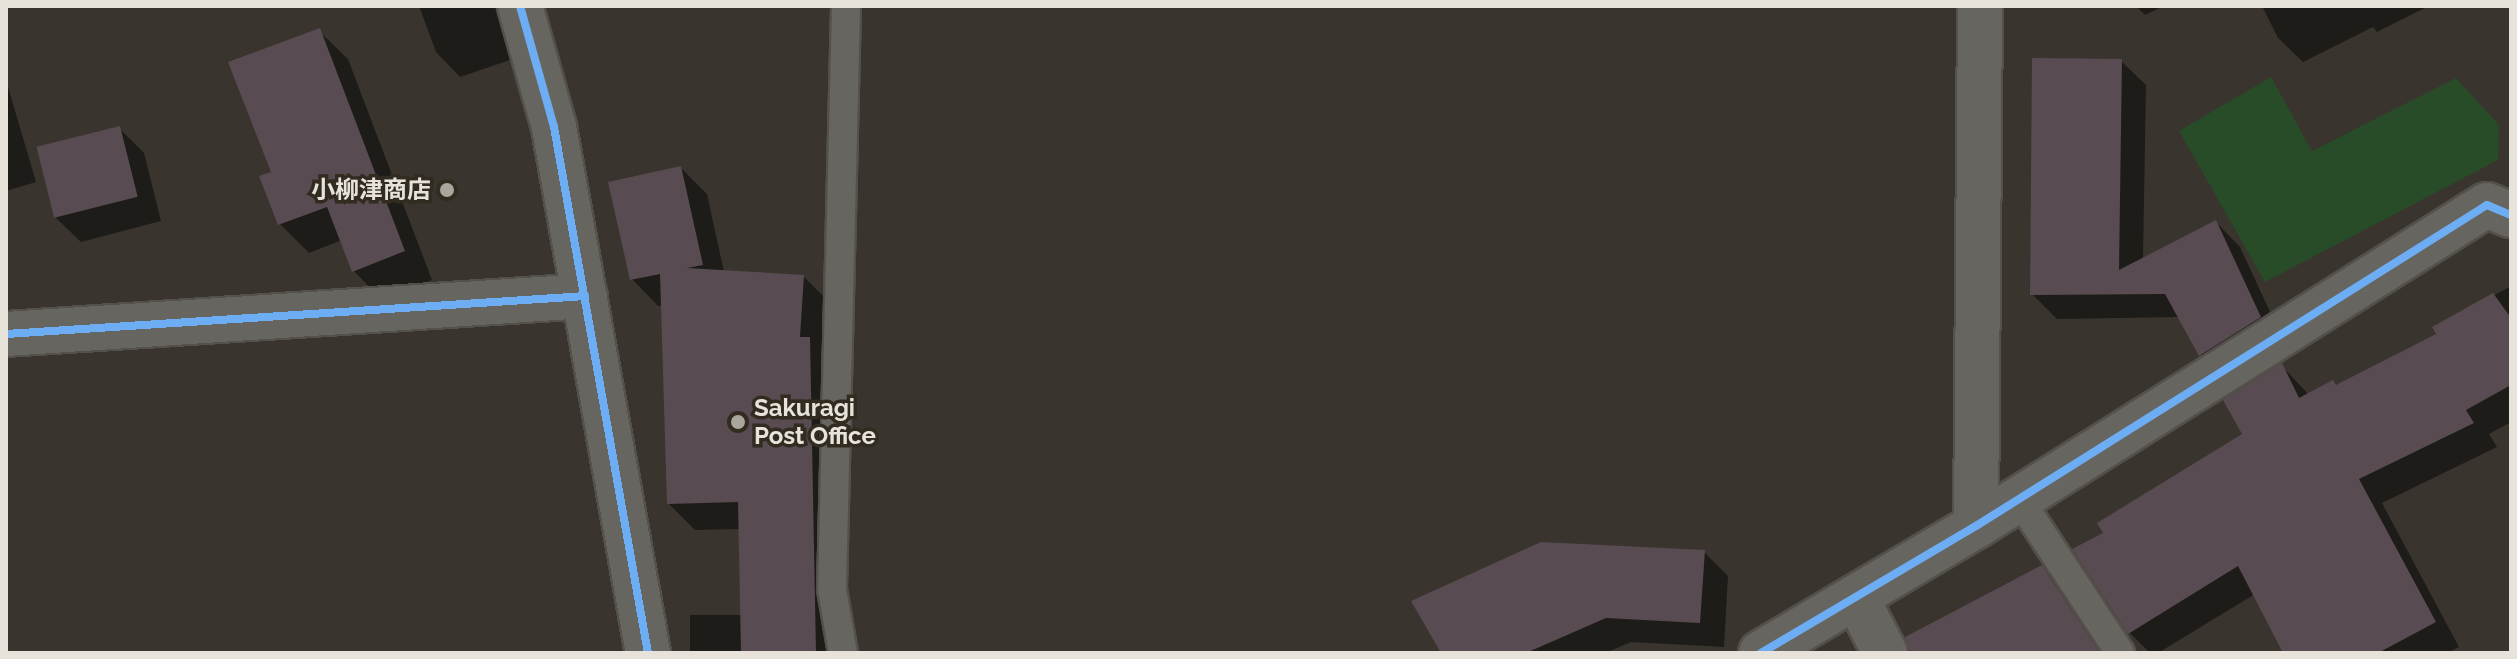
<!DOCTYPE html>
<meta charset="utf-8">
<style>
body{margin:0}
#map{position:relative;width:2517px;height:659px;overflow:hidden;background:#39352e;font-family:Raleway,"Noto Sans JP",sans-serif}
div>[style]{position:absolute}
.green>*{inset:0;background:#284b28}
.shadow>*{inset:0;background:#0007}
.building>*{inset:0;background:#584b52;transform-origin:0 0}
.roads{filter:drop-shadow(2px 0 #54504b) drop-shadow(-2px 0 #54504b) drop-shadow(0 2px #54504b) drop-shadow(0 -2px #54504b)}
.service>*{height:28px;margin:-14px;padding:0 14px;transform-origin:14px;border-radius:14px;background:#67655f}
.minor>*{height:44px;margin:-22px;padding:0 22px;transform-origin:22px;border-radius:22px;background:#67655f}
.tertiary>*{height:44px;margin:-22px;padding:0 22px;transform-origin:22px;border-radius:22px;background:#67655f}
.cycleway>*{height:8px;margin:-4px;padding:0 4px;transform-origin:4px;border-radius:4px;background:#6dadf4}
.dots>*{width:22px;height:22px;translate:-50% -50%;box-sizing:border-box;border:4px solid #322c20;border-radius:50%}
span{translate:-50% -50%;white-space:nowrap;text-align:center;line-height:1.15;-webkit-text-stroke:7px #322c20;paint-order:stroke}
.poi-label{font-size:24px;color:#e7e3db;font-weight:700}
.right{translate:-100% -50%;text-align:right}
.left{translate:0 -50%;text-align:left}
.frame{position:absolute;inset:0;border:8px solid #e7e3db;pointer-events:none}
</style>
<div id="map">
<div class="green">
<div style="clip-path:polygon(2271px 77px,2312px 151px,2456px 78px,2499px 125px,2498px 160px,2265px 282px,2179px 131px)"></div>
</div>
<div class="shadow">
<div style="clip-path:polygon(419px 6px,501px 6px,519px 57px,460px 77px,436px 52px)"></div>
<div style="clip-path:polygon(2136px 6px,2164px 6px,2145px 15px)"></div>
<div style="clip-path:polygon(2262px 6px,2429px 6px,2377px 32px,2373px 27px,2303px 62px,2278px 38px)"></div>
<div style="clip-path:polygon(319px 31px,348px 59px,432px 280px,382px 300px,354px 271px,342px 240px,309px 253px,280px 224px,261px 178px,274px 173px)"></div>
<div style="clip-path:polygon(2121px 61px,2146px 85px,2143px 260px,2216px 222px,2240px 247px,2284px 342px,2225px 379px,2201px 355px,2180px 317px,2057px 319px,2032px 294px)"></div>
<div style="clip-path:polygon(6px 80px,36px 182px,6px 191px)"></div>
<div style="clip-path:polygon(120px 129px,144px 153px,161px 221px,81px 242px,56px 218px)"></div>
<div style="clip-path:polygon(681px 168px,707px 194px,724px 272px,803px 276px,830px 303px,841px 653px,690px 653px,690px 615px,742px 615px,740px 529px,695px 530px,669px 504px,663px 305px,658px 306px,632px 279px)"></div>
<div style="clip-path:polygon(2511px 286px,2511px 422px,2489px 434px,2497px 447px,2382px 503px,2459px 647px,2447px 653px,2285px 653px,2255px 594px,2158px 653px,2150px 653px,2129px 632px,2106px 533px,2245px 435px,2282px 366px,2309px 395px,2337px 386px,2438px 335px,2435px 328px)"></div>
<div style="clip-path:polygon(1704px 552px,1728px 576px,1724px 647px,1631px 642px,1605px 653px,1443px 653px)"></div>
<div style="clip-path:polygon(2042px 567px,2066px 592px,2106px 653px,1933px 653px,1914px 635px)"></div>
</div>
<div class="building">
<div style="clip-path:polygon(320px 28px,405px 251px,352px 272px,327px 207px,278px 225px,259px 176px,271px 172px,228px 62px)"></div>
<div style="clip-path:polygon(2032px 58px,2122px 59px,2119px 270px,2216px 220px,2261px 317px,2199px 356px,2165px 294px,2030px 295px)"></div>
<div style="left:120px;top:126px;width:73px;height:86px;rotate:76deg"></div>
<div style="clip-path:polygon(681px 166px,703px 265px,687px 268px,804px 275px,800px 337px,810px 337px,816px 653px,741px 653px,738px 502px,667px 504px,660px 274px,630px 280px,608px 182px)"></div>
<div style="clip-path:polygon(2493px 293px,2511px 318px,2511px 385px,2466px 410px,2474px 423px,2359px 479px,2436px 622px,2378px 653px,2283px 653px,2238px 566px,2128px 634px,2072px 549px,2103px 533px,2097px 523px,2242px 434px,2223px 400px,2282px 363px,2299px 398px,2333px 380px,2336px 385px,2436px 334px,2432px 327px)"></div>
<div style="clip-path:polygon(1541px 542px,1705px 550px,1700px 623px,1606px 618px,1526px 653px,1441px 653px,1411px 601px)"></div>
<div style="clip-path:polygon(2042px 565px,2099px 651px,1910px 653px,1905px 637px)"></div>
</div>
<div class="roads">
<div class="service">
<div style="left:2019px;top:499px;width:184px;rotate:56.7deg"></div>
<div style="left:843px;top:653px;width:65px;rotate:-99.8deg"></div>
<div style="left:832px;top:589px;width:583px;rotate:-88.62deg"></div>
</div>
<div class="minor">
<div style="left:6px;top:334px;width:580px;rotate:-3.75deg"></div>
<div style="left:1976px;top:526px;width:520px;rotate:-89.56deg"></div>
<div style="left:1856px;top:597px;width:63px;rotate:62.6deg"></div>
<div style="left:1761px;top:653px;width:250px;rotate:-30.6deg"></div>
<div style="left:1976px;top:526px;width:603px;rotate:-32.14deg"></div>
<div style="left:2487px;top:205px;width:26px;rotate:23deg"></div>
</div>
<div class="tertiary">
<div style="left:520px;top:6px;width:126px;rotate:74.3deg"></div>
<div style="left:554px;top:127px;width:534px;rotate:79.87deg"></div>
</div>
</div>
<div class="cycleway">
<div style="left:520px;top:6px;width:126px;rotate:74.3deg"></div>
<div style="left:554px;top:127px;width:534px;rotate:79.87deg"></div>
<div style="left:6px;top:334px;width:580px;rotate:-3.75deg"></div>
<div style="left:1761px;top:653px;width:250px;rotate:-30.6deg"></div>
<div style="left:1976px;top:526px;width:603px;rotate:-32.14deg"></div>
<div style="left:2487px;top:205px;width:26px;rotate:23deg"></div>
</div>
<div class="dots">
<div style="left:447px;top:190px;background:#aaa69e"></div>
<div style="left:738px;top:422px;background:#aaa69e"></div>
</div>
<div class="poi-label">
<span class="right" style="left:431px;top:190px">小柳津商店</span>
<span class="left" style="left:754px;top:422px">Sakuragi<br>Post Office</span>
</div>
<div class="frame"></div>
</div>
